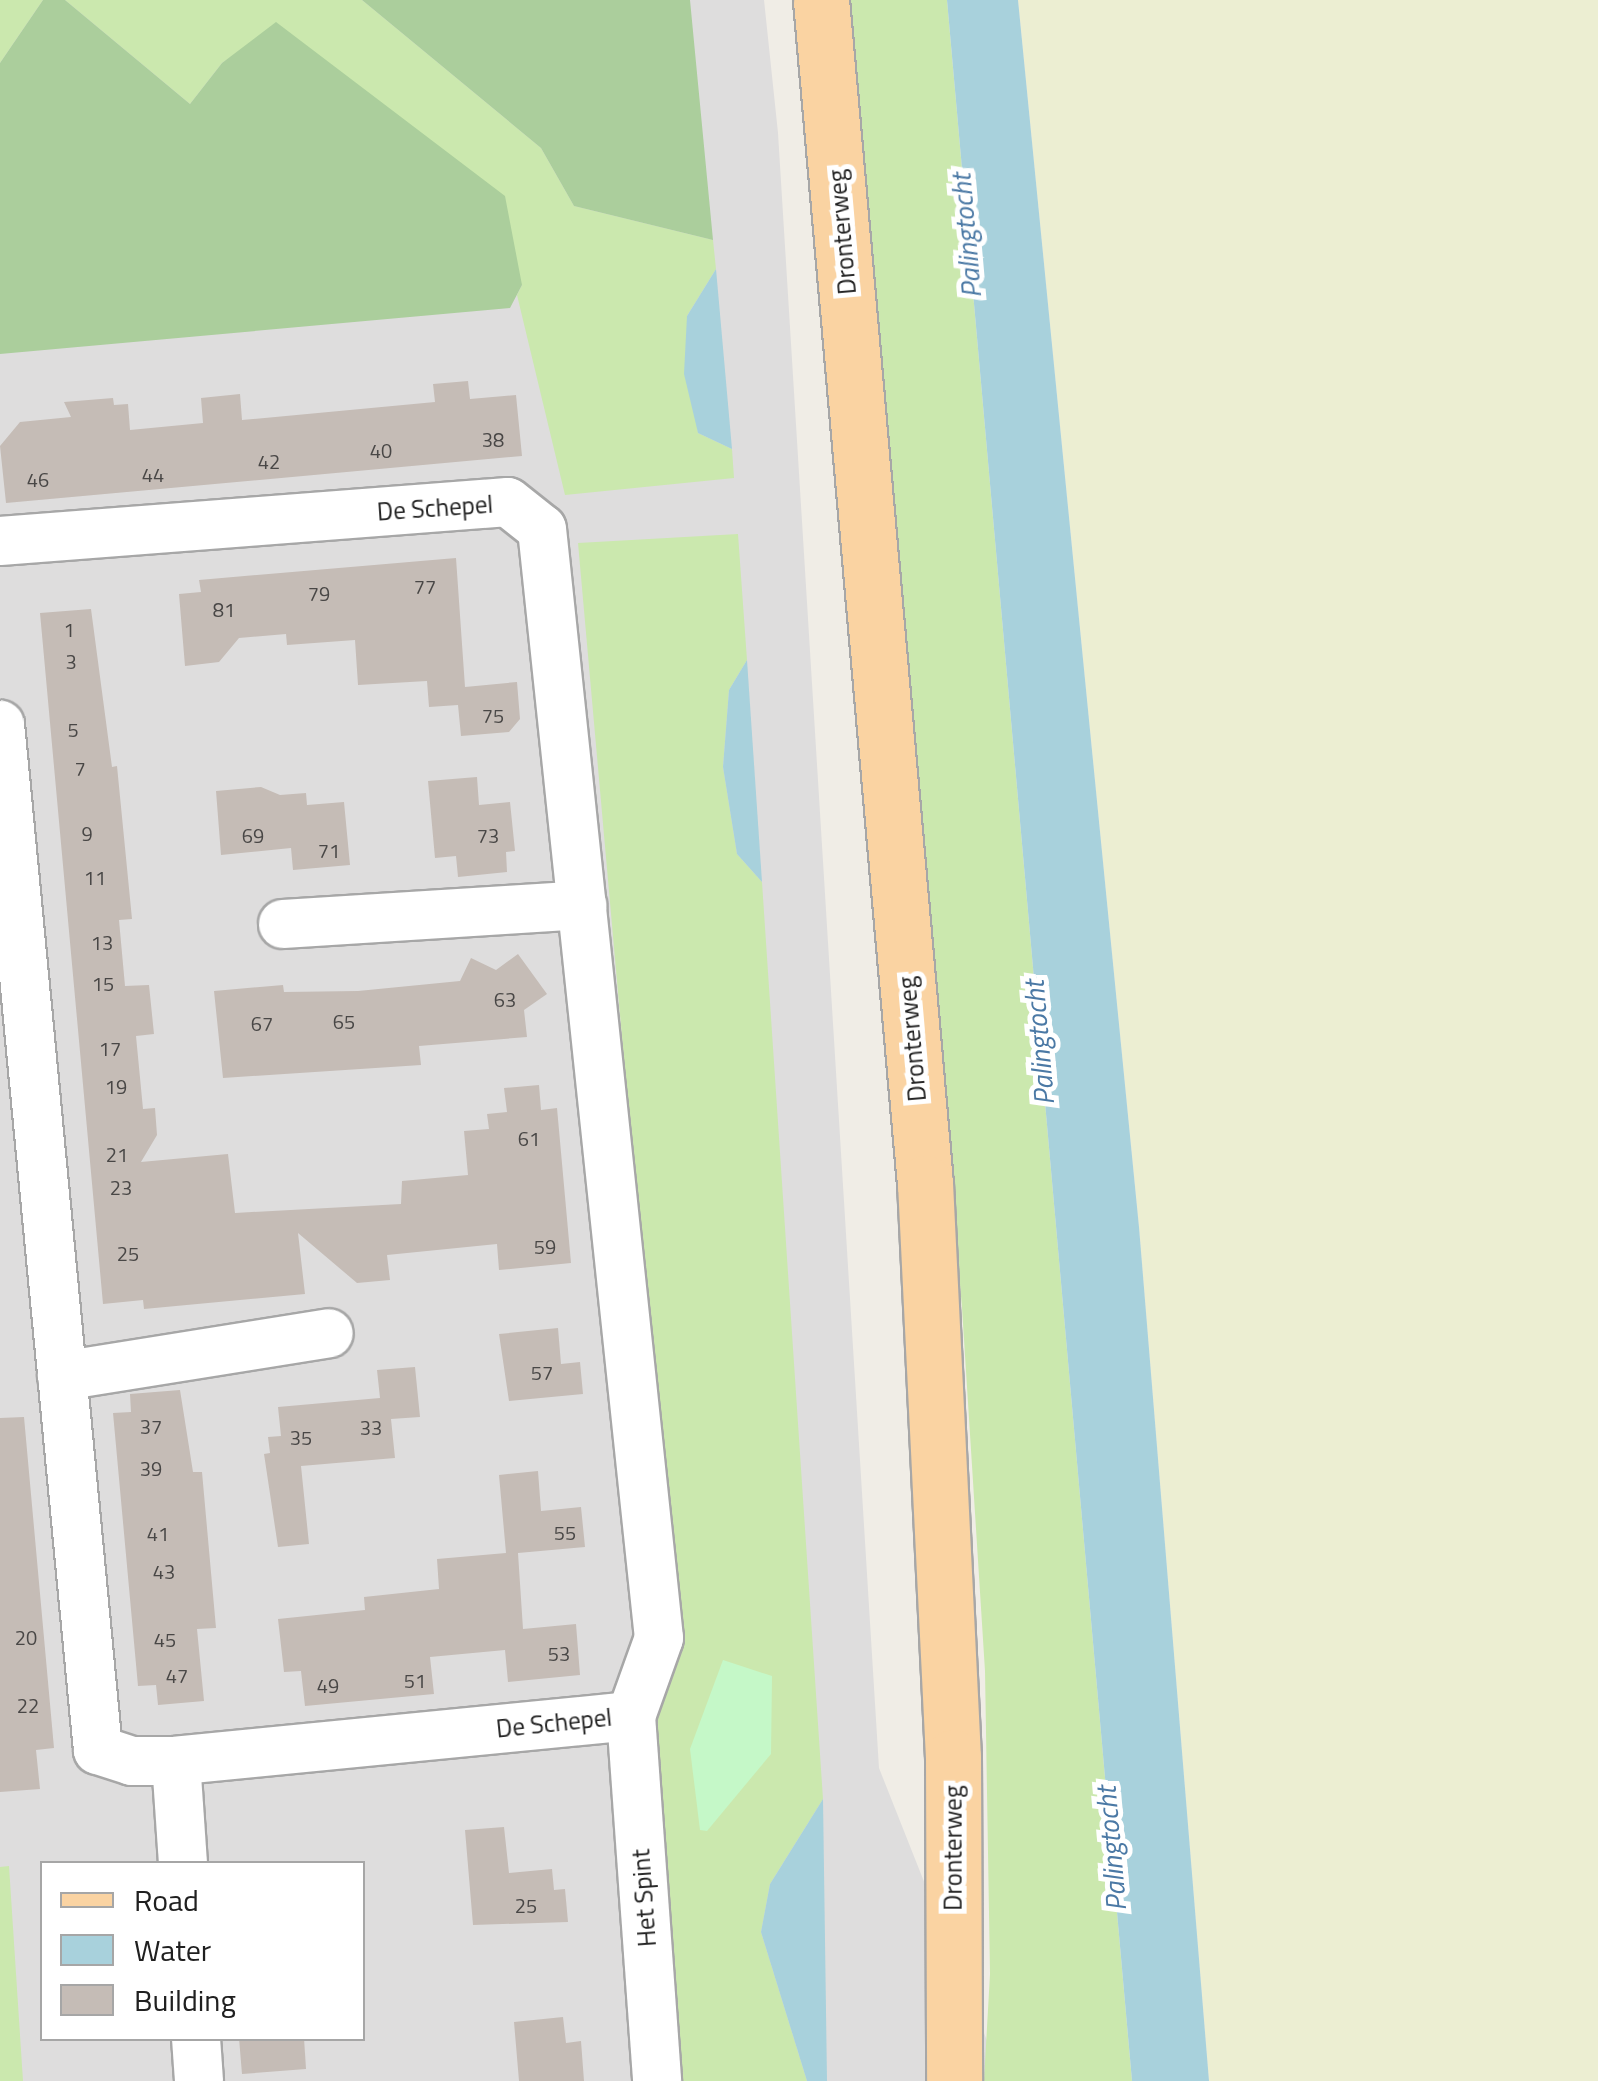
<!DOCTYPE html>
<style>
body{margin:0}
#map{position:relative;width:1598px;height:2081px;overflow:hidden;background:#f0ede6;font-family:"Titillium Web",sans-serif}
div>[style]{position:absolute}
.residential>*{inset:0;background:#dedddd}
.farmland>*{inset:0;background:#eceed2}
.grass>*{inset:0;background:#cbe8ae}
.forest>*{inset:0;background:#abce9c}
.park>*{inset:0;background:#c5f8c8}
.water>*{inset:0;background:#a8d1dc}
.building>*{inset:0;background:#c5bcb6}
.roads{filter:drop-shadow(2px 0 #a7a7a7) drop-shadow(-2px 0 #a7a7a7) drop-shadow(0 2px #a7a7a7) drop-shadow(0 -2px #a7a7a7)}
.minor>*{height:48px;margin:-24px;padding:0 24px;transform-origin:24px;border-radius:24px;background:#fff}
.major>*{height:55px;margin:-27.5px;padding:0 27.5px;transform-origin:27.5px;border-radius:27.5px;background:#fad3a2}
span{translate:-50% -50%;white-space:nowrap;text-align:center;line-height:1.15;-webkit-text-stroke:10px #fff;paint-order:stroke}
.number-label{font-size:20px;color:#494746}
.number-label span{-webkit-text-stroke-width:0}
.street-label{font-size:25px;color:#202020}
.water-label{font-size:28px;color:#4b79a5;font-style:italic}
.legend{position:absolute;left:40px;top:1861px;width:325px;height:180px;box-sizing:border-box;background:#fff;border:2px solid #a6a6a6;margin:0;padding:12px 18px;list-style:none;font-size:30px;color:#202020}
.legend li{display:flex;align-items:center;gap:20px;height:50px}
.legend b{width:50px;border:2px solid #a6a6a6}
</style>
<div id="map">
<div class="residential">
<div style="clip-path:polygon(evenodd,0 0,764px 0,778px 133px,879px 1768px,1003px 2081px,0 2081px,0 0,42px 1864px,362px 1864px,362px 2038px,42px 2038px,42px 1864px)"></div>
</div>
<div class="farmland">
<div style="clip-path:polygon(1018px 0,1598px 0,1598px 2081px,1209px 2081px,1139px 1227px)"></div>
</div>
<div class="grass">
<div style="clip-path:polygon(0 0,43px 0,0 63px)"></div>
<div style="clip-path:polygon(65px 0,362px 0,541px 148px,574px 206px,713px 240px,716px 269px,687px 316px,698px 433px,732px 449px,734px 478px,565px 495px,517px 295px,522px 285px,265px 33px,222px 63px,190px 104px)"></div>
<div style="clip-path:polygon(850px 0,947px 0,1132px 2081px,984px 2081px,990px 1974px,985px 1671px,962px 1308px)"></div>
<div style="clip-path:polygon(738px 534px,747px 660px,729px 690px,723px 767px,737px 854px,762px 882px,823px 1799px,770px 1884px,761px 1932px,807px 2081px,666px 2081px,638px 1747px,673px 1610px,578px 543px)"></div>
<div style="clip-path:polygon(9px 1866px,23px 2081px,0 2081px,0 1867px)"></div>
</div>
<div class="forest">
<div style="clip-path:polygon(43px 0,65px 0,190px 104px,222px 63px,276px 22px,505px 196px,522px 285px,510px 308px,0 354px,0 63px)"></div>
<div style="clip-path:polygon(362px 0,690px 0,713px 240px,574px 206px,541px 148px)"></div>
</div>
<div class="park">
<div style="clip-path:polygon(723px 1660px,772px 1676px,771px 1754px,707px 1831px,700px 1830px,690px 1749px)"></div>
</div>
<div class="water">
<div style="clip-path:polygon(947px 0,1018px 0,1139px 1227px,1209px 2081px,1132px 2081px)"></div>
<div style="clip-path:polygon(716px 269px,732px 449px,698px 433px,684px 374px,687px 316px)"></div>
<div style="clip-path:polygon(747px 660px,762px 882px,737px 854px,723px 767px,729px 690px)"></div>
<div style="clip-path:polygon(823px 1799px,827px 2081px,807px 2081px,761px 1932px,770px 1884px)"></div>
</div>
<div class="building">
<div style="clip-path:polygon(468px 381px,470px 399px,516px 395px,522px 456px,6px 503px,0 446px,20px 422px,71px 417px,64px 402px,113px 398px,114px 405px,128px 404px,130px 430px,203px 423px,201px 398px,240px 394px,242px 420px,435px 402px,433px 384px)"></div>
<div style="clip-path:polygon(456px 558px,465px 687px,517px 682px,520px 719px,509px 732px,461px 736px,458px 705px,429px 707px,427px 681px,358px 685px,355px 640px,287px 645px,286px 634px,239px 638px,219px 662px,185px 666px,179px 594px,201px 592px,199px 580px)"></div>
<div style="clip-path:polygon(91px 609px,112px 767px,117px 766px,132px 919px,119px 920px,125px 986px,149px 985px,154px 1034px,136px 1036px,143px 1109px,155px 1108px,157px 1135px,141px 1162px,228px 1154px,235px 1213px,401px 1204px,402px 1181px,468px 1175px,464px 1131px,489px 1129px,487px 1114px,507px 1112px,504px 1088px,539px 1085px,541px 1110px,557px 1108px,571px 1263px,499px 1270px,497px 1244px,387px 1255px,390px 1280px,357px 1283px,298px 1233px,305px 1294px,144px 1309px,143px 1300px,103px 1304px,40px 613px)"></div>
<div style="clip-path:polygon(477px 777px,479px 805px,510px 802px,515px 851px,506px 852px,507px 872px,458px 877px,456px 856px,435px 858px,428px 781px)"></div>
<div style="clip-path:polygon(261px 787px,280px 795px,306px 793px,307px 805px,344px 802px,350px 865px,293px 870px,291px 848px,221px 855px,216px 791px)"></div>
<div style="clip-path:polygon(518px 954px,547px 994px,524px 1010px,527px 1037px,419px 1046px,421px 1065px,223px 1078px,214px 991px,283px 985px,284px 992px,358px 991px,460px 981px,471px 958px,496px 970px)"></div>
<div style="clip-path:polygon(558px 1328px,561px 1364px,580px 1362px,583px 1394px,509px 1401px,499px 1334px)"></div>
<div style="clip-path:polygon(415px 1367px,420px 1417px,391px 1419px,395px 1458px,301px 1466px,309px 1544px,278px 1547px,264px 1454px,270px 1453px,268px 1437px,281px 1436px,278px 1407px,380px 1398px,377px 1370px)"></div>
<div style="clip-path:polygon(180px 1390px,193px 1472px,202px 1472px,216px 1628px,197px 1629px,204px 1701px,158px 1705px,156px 1685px,138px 1686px,113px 1413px,131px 1412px,130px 1394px)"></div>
<div style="clip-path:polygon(24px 1417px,54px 1748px,36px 1750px,40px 1789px,0 1792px,0 1418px)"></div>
<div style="clip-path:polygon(538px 1471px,541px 1511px,581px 1507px,585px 1547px,518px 1553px,523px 1629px,576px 1624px,580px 1675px,508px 1682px,505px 1650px,430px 1657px,434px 1694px,305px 1706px,301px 1671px,284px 1672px,278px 1619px,365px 1610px,364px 1597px,439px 1589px,437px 1559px,506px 1553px,499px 1475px)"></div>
<div style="clip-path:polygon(504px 1827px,509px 1873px,552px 1869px,554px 1890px,565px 1889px,568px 1922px,473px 1925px,465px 1830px)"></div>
<div style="clip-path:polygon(563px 2017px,566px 2043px,581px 2041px,584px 2081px,519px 2081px,514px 2022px)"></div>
<div style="clip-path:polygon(239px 2038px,304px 2038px,306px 2069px,242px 2074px)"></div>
</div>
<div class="roads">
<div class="minor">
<div style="left:0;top:541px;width:509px;rotate:-4.39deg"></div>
<div style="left:508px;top:502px;width:43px;rotate:38.5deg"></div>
<div style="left:542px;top:529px;width:1115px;rotate:83.98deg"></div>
<div style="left:659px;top:1638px;width:83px;rotate:109.7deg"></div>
<div style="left:631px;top:1716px;width:457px;rotate:174.4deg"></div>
<div style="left:176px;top:1761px;width:44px;rotate:180deg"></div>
<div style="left:132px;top:1761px;width:36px;rotate:-162deg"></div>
<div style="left:98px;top:1750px;width:1030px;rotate:-95.46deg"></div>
<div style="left:283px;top:924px;width:300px;rotate:-3.6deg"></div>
<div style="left:62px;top:1376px;width:270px;rotate:-9.1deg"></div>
<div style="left:631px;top:1716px;width:366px;rotate:85.9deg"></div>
<div style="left:176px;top:1761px;width:103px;rotate:86.1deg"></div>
<div style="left:196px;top:2038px;width:43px;rotate:86deg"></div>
</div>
<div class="major">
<div style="left:821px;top:0;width:1188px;rotate:84.98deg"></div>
<div style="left:925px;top:1183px;width:575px;rotate:87.21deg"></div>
<div style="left:953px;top:1757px;width:324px;rotate:89.8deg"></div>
</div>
</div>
<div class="number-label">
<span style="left:493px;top:439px">38</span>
<span style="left:381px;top:450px">40</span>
<span style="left:269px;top:461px">42</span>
<span style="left:153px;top:474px">44</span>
<span style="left:38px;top:479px">46</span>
<span style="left:425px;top:586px">77</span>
<span style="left:319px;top:593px">79</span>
<span style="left:224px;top:609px">81</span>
<span style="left:69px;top:629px">1</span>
<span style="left:71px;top:661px">3</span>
<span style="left:493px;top:715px">75</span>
<span style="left:73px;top:729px">5</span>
<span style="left:80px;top:768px">7</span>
<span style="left:87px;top:833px">9</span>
<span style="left:253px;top:835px">69</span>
<span style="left:488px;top:835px">73</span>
<span style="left:329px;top:850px">71</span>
<span style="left:95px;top:877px">11</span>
<span style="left:102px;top:942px">13</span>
<span style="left:103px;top:983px">15</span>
<span style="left:505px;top:999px">63</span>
<span style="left:344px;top:1021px">65</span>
<span style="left:262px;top:1023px">67</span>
<span style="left:110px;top:1048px">17</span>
<span style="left:116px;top:1086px">19</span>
<span style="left:529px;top:1138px">61</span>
<span style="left:117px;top:1154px">21</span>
<span style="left:121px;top:1187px">23</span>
<span style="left:545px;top:1246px">59</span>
<span style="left:128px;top:1253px">25</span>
<span style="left:542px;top:1372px">57</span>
<span style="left:151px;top:1426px">37</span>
<span style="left:371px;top:1427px">33</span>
<span style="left:301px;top:1437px">35</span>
<span style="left:151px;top:1468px">39</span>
<span style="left:565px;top:1532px">55</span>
<span style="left:158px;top:1533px">41</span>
<span style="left:164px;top:1571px">43</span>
<span style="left:26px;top:1637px">20</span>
<span style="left:165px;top:1639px">45</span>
<span style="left:559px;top:1653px">53</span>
<span style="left:177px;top:1675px">47</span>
<span style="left:415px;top:1680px">51</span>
<span style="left:328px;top:1685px">49</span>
<span style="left:28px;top:1705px">22</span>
<span style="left:526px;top:1905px">25</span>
</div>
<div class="street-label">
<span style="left:842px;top:232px;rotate:-95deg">Dronterweg</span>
<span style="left:435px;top:508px;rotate:-4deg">De Schepel</span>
<span style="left:912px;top:1039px;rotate:-95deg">Dronterweg</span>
<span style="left:554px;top:1723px;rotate:-6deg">De Schepel</span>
<span style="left:953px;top:1848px;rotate:-90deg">Dronterweg</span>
<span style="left:644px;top:1898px;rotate:-94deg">Het Spint</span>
</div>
<div class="water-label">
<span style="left:966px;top:236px;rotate:-95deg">Palingtocht</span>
<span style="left:1039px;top:1043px;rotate:-95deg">Palingtocht</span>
<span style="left:1111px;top:1849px;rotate:-95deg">Palingtocht</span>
</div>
<ul class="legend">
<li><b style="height:12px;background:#fad3a2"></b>Road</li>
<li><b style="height:28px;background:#a8d1dc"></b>Water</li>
<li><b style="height:28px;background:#c5bcb6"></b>Building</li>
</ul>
</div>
